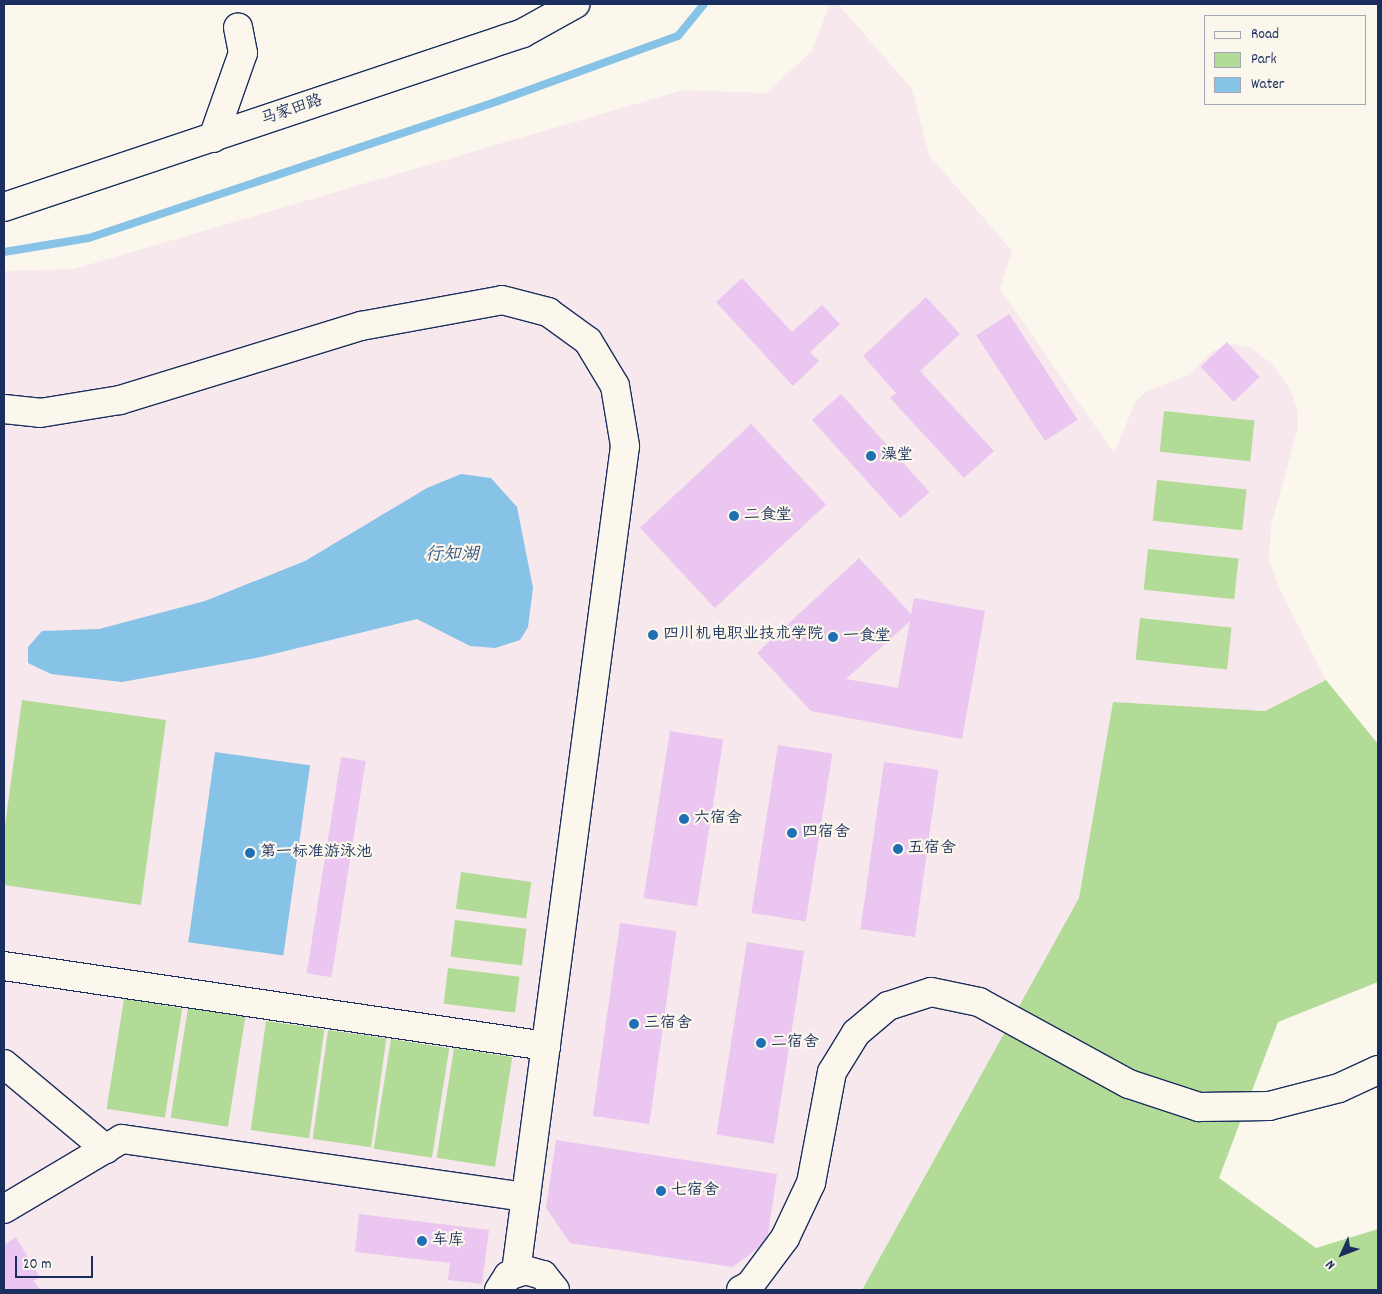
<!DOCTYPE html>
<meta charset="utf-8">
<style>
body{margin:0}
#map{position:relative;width:1382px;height:1294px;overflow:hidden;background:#fbf7ec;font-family:Dekko,"LXGW WenKai TC",sans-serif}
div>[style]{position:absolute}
.built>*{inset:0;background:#f6e8ed}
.green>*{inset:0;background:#b2db97;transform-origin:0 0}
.water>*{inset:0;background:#87c3e7;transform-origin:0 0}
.stream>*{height:8px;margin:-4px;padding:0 4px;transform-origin:4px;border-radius:4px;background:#87c3e7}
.building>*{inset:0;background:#eac6f0;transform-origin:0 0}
.roads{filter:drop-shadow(1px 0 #1b2f5e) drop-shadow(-1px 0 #1b2f5e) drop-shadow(0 1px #1b2f5e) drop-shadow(0 -1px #1b2f5e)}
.minor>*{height:28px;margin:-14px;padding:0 14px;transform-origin:14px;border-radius:14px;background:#fbf7ec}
.dots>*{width:14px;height:14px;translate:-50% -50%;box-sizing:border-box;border:2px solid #fbf7ec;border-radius:50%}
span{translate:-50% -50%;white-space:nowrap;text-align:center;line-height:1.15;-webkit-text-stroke:4.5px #fbf7ec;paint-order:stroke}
.street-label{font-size:16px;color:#1b2f5e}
.poi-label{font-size:16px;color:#1b2f5e}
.left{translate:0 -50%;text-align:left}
.water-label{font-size:18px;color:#365480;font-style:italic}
.frame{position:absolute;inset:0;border:5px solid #1b2f5e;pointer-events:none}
.legend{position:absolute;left:1204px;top:15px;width:162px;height:90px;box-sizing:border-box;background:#fbf7ec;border:1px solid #a1a7b3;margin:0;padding:6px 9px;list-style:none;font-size:15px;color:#1b2f5e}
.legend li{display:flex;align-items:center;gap:10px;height:25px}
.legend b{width:25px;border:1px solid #a1a7b3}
.north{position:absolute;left:1317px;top:1229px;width:50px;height:50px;-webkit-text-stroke:4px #fbf7ec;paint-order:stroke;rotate:227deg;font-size:14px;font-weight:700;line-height:20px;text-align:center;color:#1b2f5e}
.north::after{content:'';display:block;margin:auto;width:18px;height:22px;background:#1b2f5e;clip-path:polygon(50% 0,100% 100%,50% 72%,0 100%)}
.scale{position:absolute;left:15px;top:1256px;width:78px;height:22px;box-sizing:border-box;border:2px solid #1b2f5e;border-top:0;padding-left:6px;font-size:15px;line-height:18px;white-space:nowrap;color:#1b2f5e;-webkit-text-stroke:4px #fbf7ec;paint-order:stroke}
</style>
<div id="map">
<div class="built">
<div style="clip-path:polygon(830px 4px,838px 4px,912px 89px,929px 155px,1012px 251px,1000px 289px,1114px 453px,1136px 401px,1147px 391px,1188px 375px,1214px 350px,1233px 344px,1251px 348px,1271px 363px,1290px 389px,1297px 408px,1298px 427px,1271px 526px,1269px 560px,1280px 590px,1326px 680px,1265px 711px,1113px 702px,1079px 898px,862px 1290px,4px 1290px,4px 271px,74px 269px,683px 90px,766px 93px,812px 51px)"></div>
</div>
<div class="green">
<div style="left:1164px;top:411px;width:91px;height:41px;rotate:6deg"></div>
<div style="left:1157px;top:480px;width:90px;height:41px;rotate:6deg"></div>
<div style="left:1148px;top:549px;width:91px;height:41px;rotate:6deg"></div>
<div style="left:1140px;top:618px;width:92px;height:42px;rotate:6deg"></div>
<div style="clip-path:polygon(1326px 680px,1378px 744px,1378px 982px,1278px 1022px,1219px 1178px,1316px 1248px,1378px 1229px,1378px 1290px,862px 1290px,1079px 898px,1113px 702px,1265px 711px)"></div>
<div style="clip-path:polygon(22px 700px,166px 720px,141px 905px,4px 885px,4px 833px)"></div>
<div style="left:461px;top:872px;width:71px;height:37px;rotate:8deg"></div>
<div style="left:455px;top:920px;width:72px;height:37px;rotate:7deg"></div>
<div style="left:448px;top:968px;width:72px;height:36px;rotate:7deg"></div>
<div style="left:124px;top:999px;width:59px;height:111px;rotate:9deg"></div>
<div style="left:188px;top:1008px;width:58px;height:111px;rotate:9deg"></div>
<div style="left:266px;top:1021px;width:59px;height:110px;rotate:8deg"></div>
<div style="left:328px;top:1030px;width:59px;height:110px;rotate:8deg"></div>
<div style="left:391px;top:1039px;width:59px;height:111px;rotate:9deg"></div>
<div style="left:454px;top:1048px;width:59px;height:111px;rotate:9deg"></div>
</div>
<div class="water">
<div style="clip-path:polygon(461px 474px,491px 478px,517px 507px,533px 588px,528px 627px,520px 640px,495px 648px,470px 646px,417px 619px,261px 657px,122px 682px,51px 674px,28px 663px,28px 647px,42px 631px,99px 629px,205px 601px,305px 561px,427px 488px)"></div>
<div style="left:215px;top:752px;width:96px;height:192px;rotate:8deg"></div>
</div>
<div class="stream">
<div style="left:4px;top:252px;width:86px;rotate:-9.4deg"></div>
<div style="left:89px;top:238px;width:431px;rotate:-18.5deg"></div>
<div style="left:498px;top:101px;width:191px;rotate:-19.9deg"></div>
<div style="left:678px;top:36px;width:41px;rotate:-50.9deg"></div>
</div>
<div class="building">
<div style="clip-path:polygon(742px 278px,792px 332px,822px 305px,840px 324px,810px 352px,819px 361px,793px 386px,716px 302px)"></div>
<div style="clip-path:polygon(926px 297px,960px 334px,920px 371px,994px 451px,964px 478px,890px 398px,896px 393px,863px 356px)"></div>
<div style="left:1009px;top:314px;width:126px;height:39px;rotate:57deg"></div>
<div style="left:1227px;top:342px;width:48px;height:36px;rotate:47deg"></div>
<div style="left:841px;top:394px;width:132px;height:39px;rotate:48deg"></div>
<div style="left:751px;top:424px;width:110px;height:152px;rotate:47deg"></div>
<div style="clip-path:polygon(evenodd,859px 558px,911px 614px,914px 598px,985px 611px,962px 739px,811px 711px,757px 653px,859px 558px,910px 621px,898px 688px,846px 679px,910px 621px)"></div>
<div style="left:670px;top:731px;width:54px;height:169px;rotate:9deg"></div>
<div style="left:778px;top:745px;width:55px;height:170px;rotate:9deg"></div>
<div style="left:341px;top:757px;width:25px;height:219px;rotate:9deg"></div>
<div style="left:884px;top:762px;width:55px;height:169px;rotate:8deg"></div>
<div style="left:620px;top:923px;width:57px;height:195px;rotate:8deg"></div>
<div style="left:747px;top:942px;width:58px;height:195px;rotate:9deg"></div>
<div style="clip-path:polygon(556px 1140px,777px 1174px,767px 1241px,733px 1267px,570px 1243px,546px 1208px)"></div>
<div style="clip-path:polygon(359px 1214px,489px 1230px,482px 1284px,448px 1280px,450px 1263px,355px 1252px)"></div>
<div style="clip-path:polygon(16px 1237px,40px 1277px,34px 1281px,40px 1290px,4px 1290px,4px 1245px)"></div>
</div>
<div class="roads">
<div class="minor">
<div style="left:213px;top:138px;width:90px;rotate:-70.6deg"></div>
<div style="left:243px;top:53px;width:26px;rotate:-101deg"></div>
<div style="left:4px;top:207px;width:547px;rotate:-18.53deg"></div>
<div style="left:523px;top:33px;width:60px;rotate:-29.1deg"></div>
<div style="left:4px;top:409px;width:36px;rotate:6deg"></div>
<div style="left:40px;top:413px;width:81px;rotate:-9.2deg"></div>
<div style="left:120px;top:400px;width:252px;rotate:-17.1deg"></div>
<div style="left:361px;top:326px;width:143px;rotate:-10.4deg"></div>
<div style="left:502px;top:300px;width:48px;rotate:14.6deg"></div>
<div style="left:548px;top:312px;width:49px;rotate:35.9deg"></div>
<div style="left:588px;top:341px;width:52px;rotate:59deg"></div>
<div style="left:615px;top:386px;width:61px;rotate:80.5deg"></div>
<div style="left:625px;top:446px;width:833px;rotate:97.52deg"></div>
<div style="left:4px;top:966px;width:548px;rotate:8.4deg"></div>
<div style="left:4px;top:1064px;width:133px;rotate:39.8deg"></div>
<div style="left:4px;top:1209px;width:137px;rotate:-30.7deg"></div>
<div style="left:122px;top:1139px;width:408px;rotate:8.2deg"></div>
<div style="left:499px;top:1290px;width:17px;rotate:-57deg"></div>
<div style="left:508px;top:1276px;width:18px;rotate:-19deg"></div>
<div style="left:525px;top:1270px;width:19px;rotate:16deg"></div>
<div style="left:543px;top:1275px;width:19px;rotate:51deg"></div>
<div style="left:741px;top:1290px;width:10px;rotate:-29deg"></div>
<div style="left:750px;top:1285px;width:59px;rotate:-53.3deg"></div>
<div style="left:785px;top:1238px;width:61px;rotate:-64.7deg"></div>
<div style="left:811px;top:1183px;width:113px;rotate:-79.3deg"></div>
<div style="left:832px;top:1072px;width:46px;rotate:-58.4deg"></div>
<div style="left:856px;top:1033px;width:42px;rotate:-40.2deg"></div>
<div style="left:888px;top:1006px;width:45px;rotate:-18deg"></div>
<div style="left:931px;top:992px;width:49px;rotate:11.8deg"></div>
<div style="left:979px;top:1002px;width:171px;rotate:28.7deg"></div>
<div style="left:1129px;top:1084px;width:74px;rotate:18.2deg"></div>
<div style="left:1199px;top:1107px;width:70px;rotate:-0.8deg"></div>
<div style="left:1269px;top:1106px;width:72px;rotate:-14.4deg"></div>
<div style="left:1339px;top:1088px;width:43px;rotate:-24.8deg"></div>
</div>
</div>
<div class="dots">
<div style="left:871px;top:456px;background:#1f6fb2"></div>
<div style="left:734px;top:516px;background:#1f6fb2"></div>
<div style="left:653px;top:635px;background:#1f6fb2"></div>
<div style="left:833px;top:637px;background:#1f6fb2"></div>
<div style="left:684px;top:819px;background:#1f6fb2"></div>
<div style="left:792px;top:833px;background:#1f6fb2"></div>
<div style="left:898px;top:849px;background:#1f6fb2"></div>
<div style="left:250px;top:853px;background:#1f6fb2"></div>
<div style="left:634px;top:1024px;background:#1f6fb2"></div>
<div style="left:761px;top:1043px;background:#1f6fb2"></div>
<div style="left:661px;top:1191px;background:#1f6fb2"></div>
<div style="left:422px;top:1241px;background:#1f6fb2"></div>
</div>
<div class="street-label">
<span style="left:292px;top:111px;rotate:-19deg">马家田路</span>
</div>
<div class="poi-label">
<span class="left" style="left:881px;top:456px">澡堂</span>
<span class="left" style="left:744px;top:516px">二食堂</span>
<span class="left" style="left:663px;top:635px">四川机电职业技术学院</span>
<span class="left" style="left:843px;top:637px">一食堂</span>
<span class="left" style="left:694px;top:819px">六宿舍</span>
<span class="left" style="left:802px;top:833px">四宿舍</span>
<span class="left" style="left:908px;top:849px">五宿舍</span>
<span class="left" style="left:260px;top:853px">第一标准游泳池</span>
<span class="left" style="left:644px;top:1024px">三宿舍</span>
<span class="left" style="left:771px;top:1043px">二宿舍</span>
<span class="left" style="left:671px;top:1191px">七宿舍</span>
<span class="left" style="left:432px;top:1241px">车库</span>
</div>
<div class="water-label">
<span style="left:452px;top:556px">行知湖</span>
</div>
<div class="frame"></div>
<ul class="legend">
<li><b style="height:6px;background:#fbf7ec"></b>Road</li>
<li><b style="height:14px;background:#b2db97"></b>Park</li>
<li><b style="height:14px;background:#87c3e7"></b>Water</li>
</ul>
<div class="north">N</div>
<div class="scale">20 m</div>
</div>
